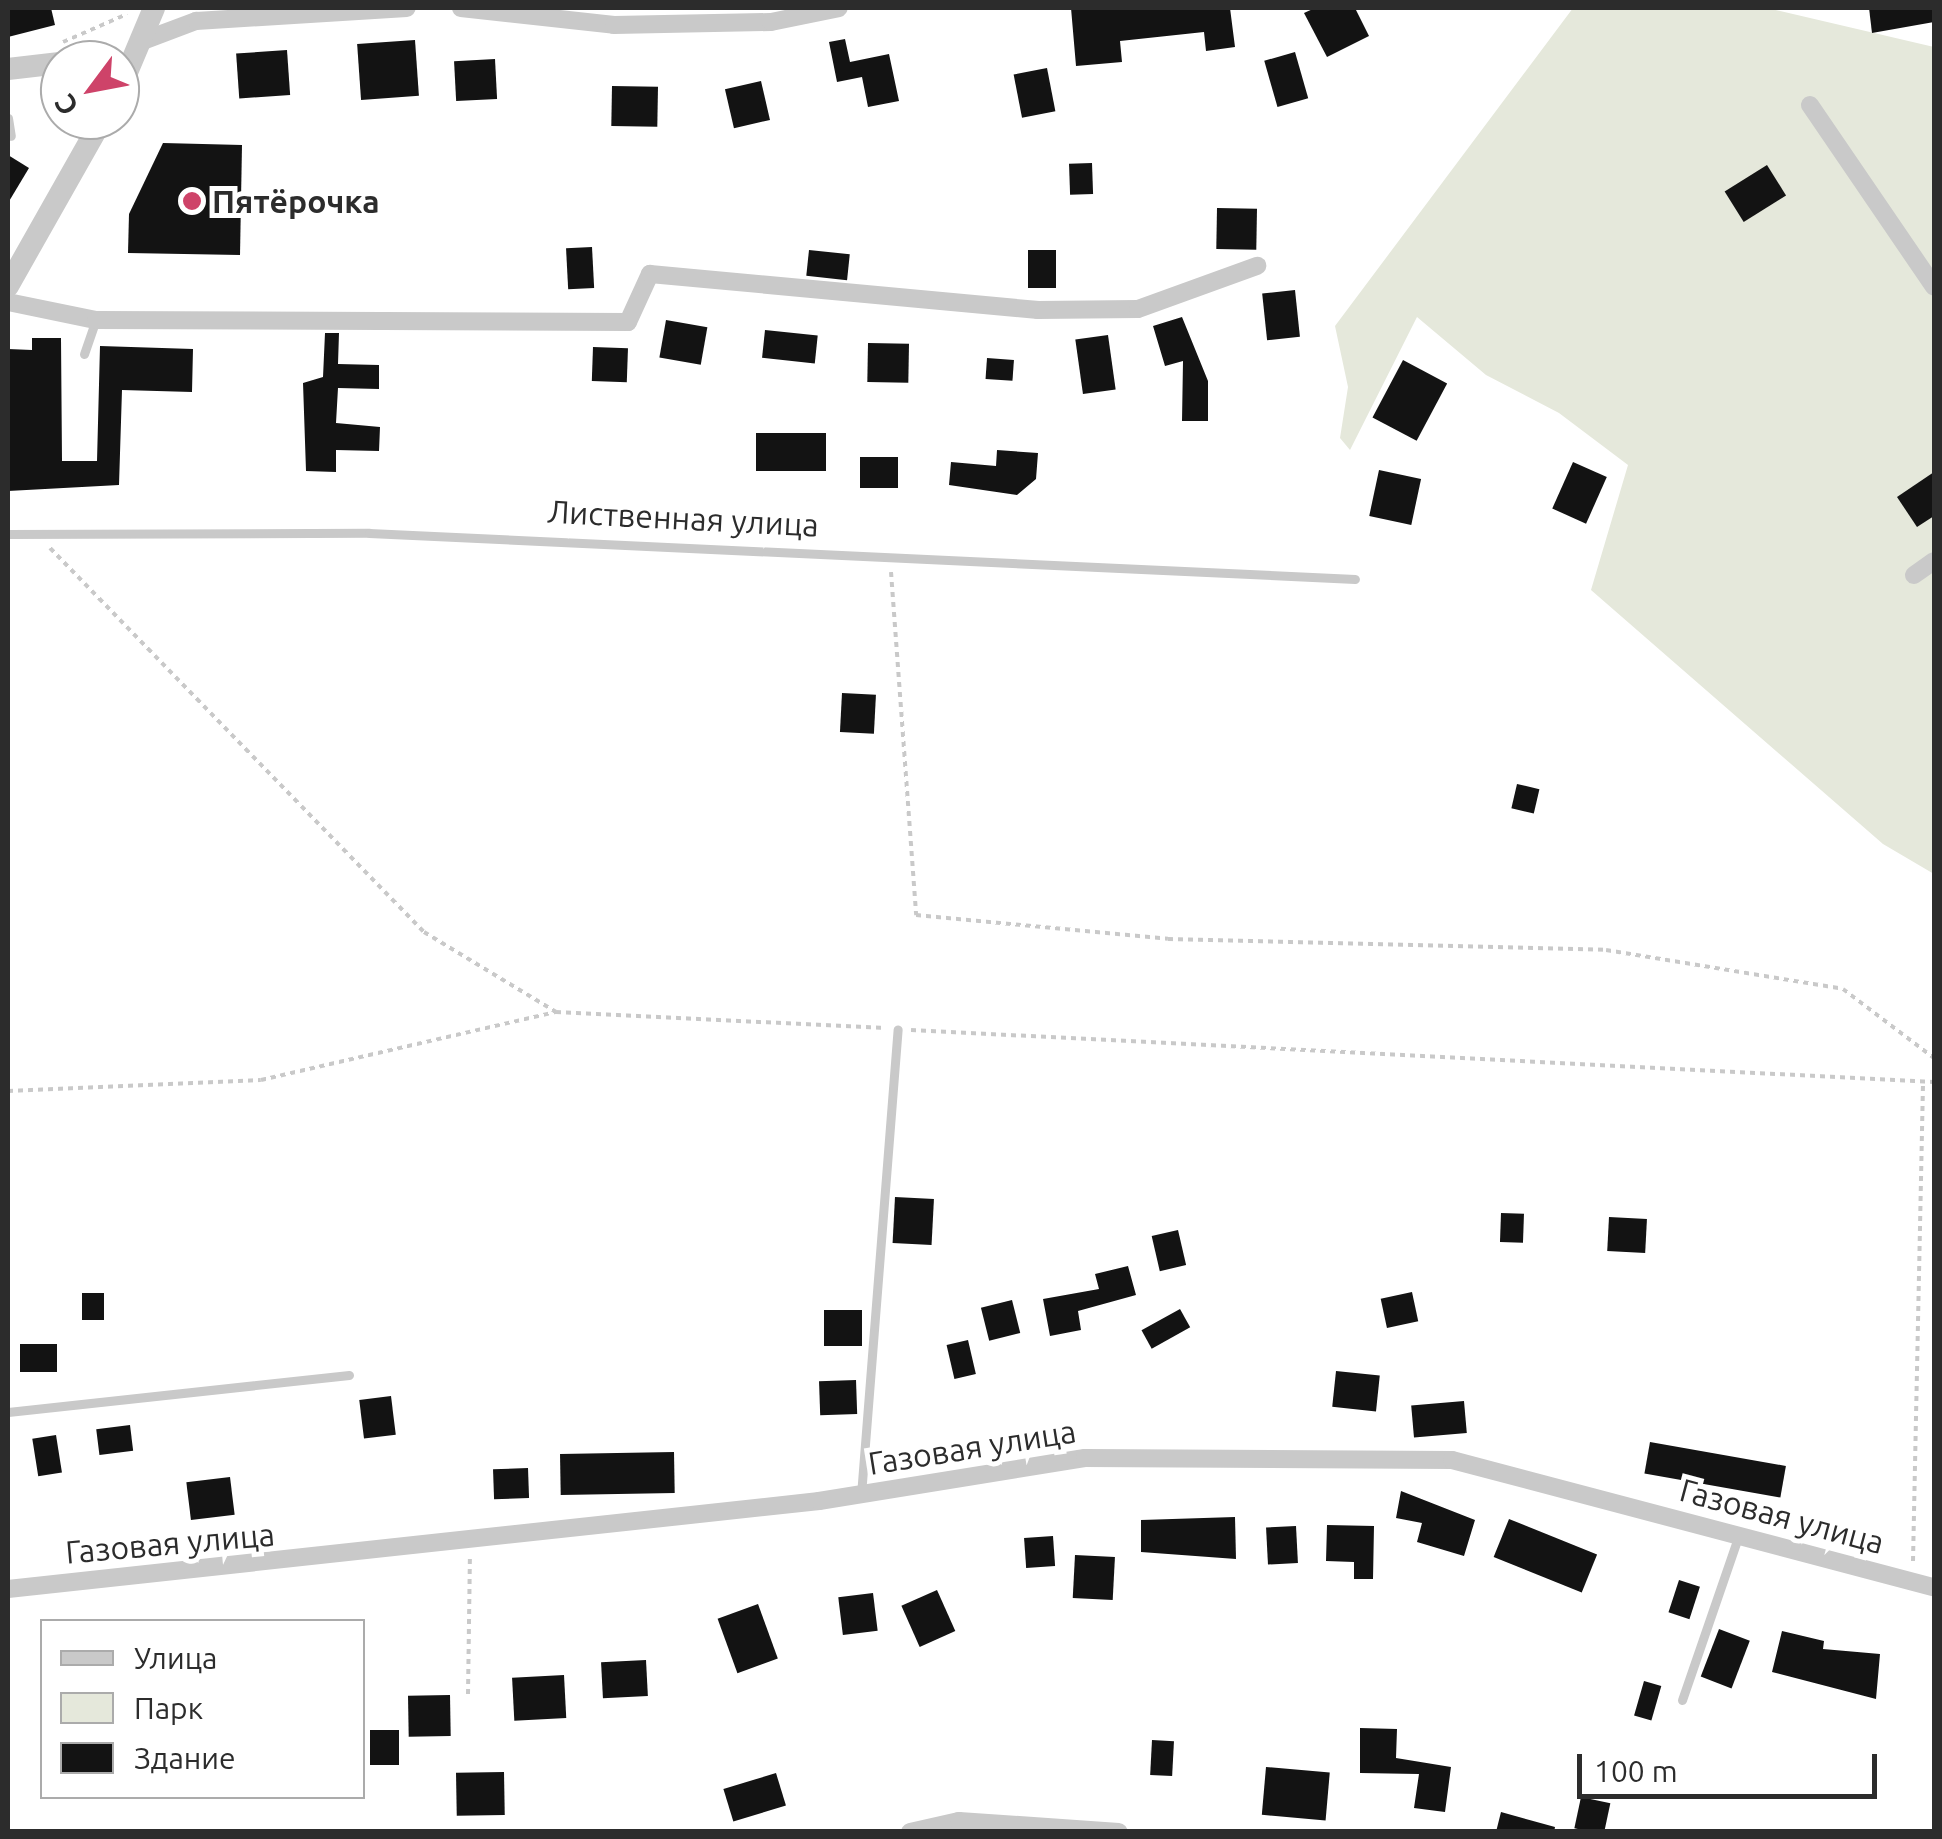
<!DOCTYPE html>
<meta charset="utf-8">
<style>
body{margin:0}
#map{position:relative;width:1942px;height:1839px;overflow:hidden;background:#fff;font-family:Ubuntu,sans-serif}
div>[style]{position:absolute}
.green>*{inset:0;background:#e5e8db}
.building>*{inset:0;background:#131313;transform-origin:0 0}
.path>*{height:4px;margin-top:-2px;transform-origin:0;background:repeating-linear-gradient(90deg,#c9c9c9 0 5px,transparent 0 10px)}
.service>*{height:9px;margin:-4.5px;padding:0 4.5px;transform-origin:4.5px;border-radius:4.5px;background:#c9c9c9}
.minor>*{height:18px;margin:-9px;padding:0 9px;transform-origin:9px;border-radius:9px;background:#c9c9c9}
.tertiary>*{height:22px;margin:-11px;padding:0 11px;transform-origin:11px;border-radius:11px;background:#c9c9c9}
.dots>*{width:28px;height:28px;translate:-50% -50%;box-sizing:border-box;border:5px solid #fff;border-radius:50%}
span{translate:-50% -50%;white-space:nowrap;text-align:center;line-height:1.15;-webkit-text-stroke:10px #fff;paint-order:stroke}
.poi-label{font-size:32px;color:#2c2c2c;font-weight:700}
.left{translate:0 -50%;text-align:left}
.street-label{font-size:32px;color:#2c2c2c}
.frame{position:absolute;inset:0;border:10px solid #2c2c2c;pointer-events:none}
.legend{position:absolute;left:40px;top:1619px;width:325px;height:180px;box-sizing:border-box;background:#fff;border:2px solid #ababab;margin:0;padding:12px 18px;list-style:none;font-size:30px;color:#2c2c2c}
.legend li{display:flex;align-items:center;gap:20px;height:50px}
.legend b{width:50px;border:2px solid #ababab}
.north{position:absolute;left:40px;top:40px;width:100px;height:100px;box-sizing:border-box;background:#fff;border:2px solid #ababab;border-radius:50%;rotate:238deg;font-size:28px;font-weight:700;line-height:40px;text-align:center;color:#2c2c2c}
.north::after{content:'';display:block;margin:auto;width:35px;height:45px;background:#ce4369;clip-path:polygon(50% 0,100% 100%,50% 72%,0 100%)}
.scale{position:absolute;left:1577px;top:1754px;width:300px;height:45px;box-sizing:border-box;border:5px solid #2c2c2c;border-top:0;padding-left:12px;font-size:30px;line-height:35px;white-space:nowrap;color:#2c2c2c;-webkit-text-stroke:8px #fff;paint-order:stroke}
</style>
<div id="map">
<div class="green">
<div style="clip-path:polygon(1573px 8px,1767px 8px,1934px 47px,1934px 874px,1883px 844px,1591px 590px,1628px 465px,1559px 413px,1486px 375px,1417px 317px,1350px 450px,1340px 438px,1348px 387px,1335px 326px)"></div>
</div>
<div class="building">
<div style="clip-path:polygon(8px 8px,51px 8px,55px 25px,8px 37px)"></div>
<div style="clip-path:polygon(1071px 8px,1230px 8px,1235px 47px,1206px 51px,1204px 32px,1120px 41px,1122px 62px,1076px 66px)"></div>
<div style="clip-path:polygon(1315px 8px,1355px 8px,1369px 36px,1327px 57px,1304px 13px)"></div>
<div style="clip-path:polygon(1869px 8px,1933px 8px,1934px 22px,1872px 33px)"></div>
<div style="clip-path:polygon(845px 39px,850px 62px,889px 54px,899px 101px,868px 107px,862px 77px,837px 82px,829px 42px)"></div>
<div style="left:415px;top:40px;width:56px;height:58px;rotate:86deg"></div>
<div style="left:287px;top:50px;width:45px;height:51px;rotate:86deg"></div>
<div style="left:1295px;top:52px;width:48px;height:32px;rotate:74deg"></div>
<div style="left:495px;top:59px;width:40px;height:41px;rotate:87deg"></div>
<div style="left:1047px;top:68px;width:44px;height:34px;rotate:79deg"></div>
<div style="left:761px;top:81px;width:40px;height:37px;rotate:77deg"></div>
<div style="left:612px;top:86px;width:46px;height:40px;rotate:1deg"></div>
<div style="clip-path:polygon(163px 143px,242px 145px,240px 255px,128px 253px,129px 214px)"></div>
<div style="clip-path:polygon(8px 155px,29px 168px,8px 203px)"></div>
<div style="left:1092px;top:163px;width:31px;height:23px;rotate:88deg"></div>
<div style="left:1767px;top:165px;width:36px;height:50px;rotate:58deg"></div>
<div style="left:1217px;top:208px;width:40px;height:41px;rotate:1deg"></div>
<div style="left:592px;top:247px;width:41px;height:26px;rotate:87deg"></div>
<div style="left:809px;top:250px;width:41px;height:26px;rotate:6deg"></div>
<div style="left:1028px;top:250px;width:28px;height:38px"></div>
<div style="left:1295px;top:290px;width:47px;height:33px;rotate:84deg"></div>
<div style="clip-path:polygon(1182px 317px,1208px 381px,1208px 421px,1182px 421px,1183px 361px,1165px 366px,1153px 326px)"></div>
<div style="left:666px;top:320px;width:42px;height:38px;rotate:10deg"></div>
<div style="left:765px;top:330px;width:53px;height:28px;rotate:6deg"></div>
<div style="clip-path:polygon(325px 333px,339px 333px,338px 364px,379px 365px,379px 389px,338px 388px,336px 423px,380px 427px,379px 451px,336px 450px,336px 472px,306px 471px,303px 383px,323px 377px)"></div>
<div style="left:1108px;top:335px;width:55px;height:33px;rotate:82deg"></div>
<div style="clip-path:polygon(32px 338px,61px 338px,62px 461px,97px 461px,100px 346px,193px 349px,192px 392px,122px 390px,119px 485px,8px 491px,8px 349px,32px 350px)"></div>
<div style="left:868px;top:343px;width:41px;height:39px;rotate:1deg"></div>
<div style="left:593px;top:347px;width:35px;height:34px;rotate:2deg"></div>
<div style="left:987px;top:358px;width:27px;height:21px;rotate:4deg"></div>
<div style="left:1403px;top:360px;width:50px;height:65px;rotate:28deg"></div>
<div style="left:826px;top:433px;width:38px;height:70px;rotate:90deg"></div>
<div style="clip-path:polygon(997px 450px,1038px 453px,1036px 479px,1017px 495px,949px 485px,951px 462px,996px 466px)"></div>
<div style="left:860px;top:457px;width:38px;height:31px"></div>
<div style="left:1573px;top:462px;width:37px;height:51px;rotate:24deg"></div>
<div style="left:1379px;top:470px;width:43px;height:47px;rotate:12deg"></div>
<div style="clip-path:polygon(1934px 472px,1934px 516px,1917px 527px,1897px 497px)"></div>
<div style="left:842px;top:693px;width:34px;height:39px;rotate:3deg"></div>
<div style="left:1517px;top:784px;width:23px;height:25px;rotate:13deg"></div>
<div style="left:895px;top:1197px;width:39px;height:46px;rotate:3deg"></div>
<div style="left:1501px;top:1213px;width:23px;height:29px;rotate:2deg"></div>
<div style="left:1609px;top:1217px;width:38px;height:34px;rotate:3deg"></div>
<div style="left:1178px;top:1230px;width:36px;height:27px;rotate:77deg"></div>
<div style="clip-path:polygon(1128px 1266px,1136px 1295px,1078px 1311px,1081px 1330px,1050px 1336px,1043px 1299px,1099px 1289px,1095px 1274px)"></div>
<div style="left:1412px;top:1292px;width:30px;height:32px;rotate:78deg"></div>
<div style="left:82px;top:1293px;width:22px;height:27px"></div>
<div style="left:1012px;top:1300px;width:34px;height:32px;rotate:76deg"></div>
<div style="left:1180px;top:1309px;width:21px;height:44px;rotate:61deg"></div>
<div style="left:824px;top:1310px;width:38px;height:36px"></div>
<div style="left:968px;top:1340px;width:35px;height:22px;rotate:77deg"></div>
<div style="left:20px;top:1344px;width:37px;height:28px"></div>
<div style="left:1336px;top:1371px;width:44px;height:36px;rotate:6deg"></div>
<div style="left:856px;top:1380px;width:34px;height:37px;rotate:88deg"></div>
<div style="left:391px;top:1396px;width:39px;height:32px;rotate:83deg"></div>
<div style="left:1464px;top:1401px;width:32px;height:53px;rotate:85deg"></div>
<div style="left:130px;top:1425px;width:26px;height:34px;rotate:83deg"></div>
<div style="left:56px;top:1435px;width:38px;height:24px;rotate:81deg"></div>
<div style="left:1650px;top:1442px;width:138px;height:32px;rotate:10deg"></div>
<div style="left:674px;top:1452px;width:41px;height:114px;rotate:89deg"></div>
<div style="left:528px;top:1468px;width:30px;height:35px;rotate:88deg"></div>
<div style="left:230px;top:1477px;width:38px;height:44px;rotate:83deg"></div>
<div style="clip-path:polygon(1401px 1491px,1475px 1520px,1464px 1556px,1417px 1542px,1422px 1523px,1396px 1518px)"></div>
<div style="clip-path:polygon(1235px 1517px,1236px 1559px,1141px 1552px,1141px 1520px)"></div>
<div style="left:1509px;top:1519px;width:95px;height:41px;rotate:22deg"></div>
<div style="clip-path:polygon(1327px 1525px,1374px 1526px,1373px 1579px,1354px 1579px,1354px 1562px,1326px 1561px)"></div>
<div style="left:1296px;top:1526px;width:37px;height:30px;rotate:87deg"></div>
<div style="left:1053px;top:1536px;width:30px;height:29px;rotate:86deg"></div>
<div style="left:1075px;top:1555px;width:40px;height:43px;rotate:3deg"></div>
<div style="left:1679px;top:1580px;width:22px;height:34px;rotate:18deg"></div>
<div style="left:937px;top:1590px;width:45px;height:39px;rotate:66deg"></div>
<div style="left:873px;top:1593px;width:38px;height:35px;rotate:83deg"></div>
<div style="left:758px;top:1604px;width:58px;height:43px;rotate:70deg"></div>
<div style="left:1719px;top:1629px;width:33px;height:51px;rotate:21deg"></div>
<div style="clip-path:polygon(1782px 1631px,1824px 1641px,1823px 1649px,1880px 1654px,1876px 1699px,1772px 1672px)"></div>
<div style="left:646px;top:1660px;width:36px;height:45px;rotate:87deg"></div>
<div style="left:564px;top:1675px;width:43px;height:52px;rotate:87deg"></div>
<div style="left:1644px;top:1681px;width:18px;height:36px;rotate:16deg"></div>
<div style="left:450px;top:1695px;width:41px;height:42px;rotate:89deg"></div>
<div style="clip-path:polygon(1360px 1728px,1397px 1729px,1396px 1758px,1451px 1767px,1445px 1812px,1414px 1808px,1419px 1774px,1360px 1773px)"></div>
<div style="left:370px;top:1730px;width:29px;height:35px"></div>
<div style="left:1152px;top:1740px;width:22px;height:35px;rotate:3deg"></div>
<div style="left:1266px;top:1767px;width:64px;height:48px;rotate:5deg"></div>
<div style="left:504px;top:1772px;width:43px;height:48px;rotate:89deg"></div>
<div style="left:776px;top:1773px;width:34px;height:55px;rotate:73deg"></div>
<div style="left:1581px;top:1797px;width:30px;height:32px;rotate:12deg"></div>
<div style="clip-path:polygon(1501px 1812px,1555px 1827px,1554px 1832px,1496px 1832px)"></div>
</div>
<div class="path">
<div style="left:63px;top:42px;width:70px;rotate:-23.6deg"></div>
<div style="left:58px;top:95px;width:2px;rotate:27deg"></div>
<div style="left:50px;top:548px;width:536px;rotate:45.76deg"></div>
<div style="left:424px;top:932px;width:154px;rotate:31.2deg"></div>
<div style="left:891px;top:572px;width:344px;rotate:85.8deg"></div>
<div style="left:916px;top:915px;width:253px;rotate:5.4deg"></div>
<div style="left:1168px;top:939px;width:438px;rotate:1.4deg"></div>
<div style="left:1606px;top:950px;width:240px;rotate:9.3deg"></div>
<div style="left:1843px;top:989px;width:114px;rotate:37.2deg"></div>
<div style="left:911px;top:1030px;width:1024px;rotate:2.91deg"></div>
<div style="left:8px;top:1091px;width:253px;rotate:-2.5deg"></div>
<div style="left:261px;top:1080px;width:303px;rotate:-13deg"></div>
<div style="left:556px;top:1012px;width:330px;rotate:2.8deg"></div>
<div style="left:1913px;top:1561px;width:480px;rotate:-88.8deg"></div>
<div style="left:468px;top:1694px;width:135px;rotate:-89.2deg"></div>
</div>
<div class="service">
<div style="left:8px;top:118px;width:18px;rotate:81deg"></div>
<div style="left:84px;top:354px;width:36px;rotate:-71deg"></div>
<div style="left:8px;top:534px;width:361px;rotate:-0.2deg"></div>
<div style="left:369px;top:533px;width:987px;rotate:2.67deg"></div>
<div style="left:8px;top:1412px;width:343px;rotate:-6.2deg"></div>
<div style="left:861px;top:1495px;width:467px;rotate:-85.5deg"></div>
<div style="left:1682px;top:1700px;width:172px;rotate:-71deg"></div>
</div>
<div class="minor">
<div style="left:461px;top:8px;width:154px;rotate:6.3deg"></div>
<div style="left:614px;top:25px;width:157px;rotate:-1.1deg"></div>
<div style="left:771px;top:22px;width:69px;rotate:-11.6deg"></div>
<div style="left:140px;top:42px;width:60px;rotate:-20.6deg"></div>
<div style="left:196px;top:21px;width:211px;rotate:-3.5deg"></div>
<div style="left:1810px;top:105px;width:220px;rotate:55.7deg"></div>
<div style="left:8px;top:302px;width:90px;rotate:11.6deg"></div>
<div style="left:96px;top:320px;width:532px;rotate:0.22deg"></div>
<div style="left:628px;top:322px;width:53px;rotate:-65.4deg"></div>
<div style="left:650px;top:274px;width:390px;rotate:5.3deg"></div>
<div style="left:1038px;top:310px;width:100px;rotate:-0.6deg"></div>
<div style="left:1138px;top:309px;width:127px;rotate:-19.9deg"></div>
<div style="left:1914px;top:575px;width:24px;rotate:-35deg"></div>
<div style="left:8px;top:1589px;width:816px;rotate:-6.19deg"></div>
<div style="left:819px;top:1501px;width:269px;rotate:-9.2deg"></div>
<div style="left:1085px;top:1458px;width:367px;rotate:0.3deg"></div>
<div style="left:1452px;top:1460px;width:498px;rotate:14.8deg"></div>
<div style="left:910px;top:1832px;width:50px;rotate:-12.7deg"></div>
<div style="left:959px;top:1821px;width:160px;rotate:3.9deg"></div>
</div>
<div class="tertiary">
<div style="left:8px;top:69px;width:52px;rotate:-6.6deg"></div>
<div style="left:120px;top:89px;width:88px;rotate:-67.2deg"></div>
<div style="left:8px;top:286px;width:191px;rotate:-60.5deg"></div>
</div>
<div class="dots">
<div style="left:192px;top:201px;background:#ce4369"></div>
</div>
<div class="poi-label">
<span class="left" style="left:212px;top:201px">Пятёрочка</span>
</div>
<div class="street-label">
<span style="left:683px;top:518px;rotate:3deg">Лиственная улица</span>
<span style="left:972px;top:1447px;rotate:-9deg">Газовая улица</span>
<span style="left:1782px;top:1516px;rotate:15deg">Газовая улица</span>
<span style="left:170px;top:1543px;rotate:-5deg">Газовая улица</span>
</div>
<div class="frame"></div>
<ul class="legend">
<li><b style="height:12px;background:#c9c9c9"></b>Улица</li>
<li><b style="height:28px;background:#e5e8db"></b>Парк</li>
<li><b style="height:28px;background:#131313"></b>Здание</li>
</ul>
<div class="north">С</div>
<div class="scale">100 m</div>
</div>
